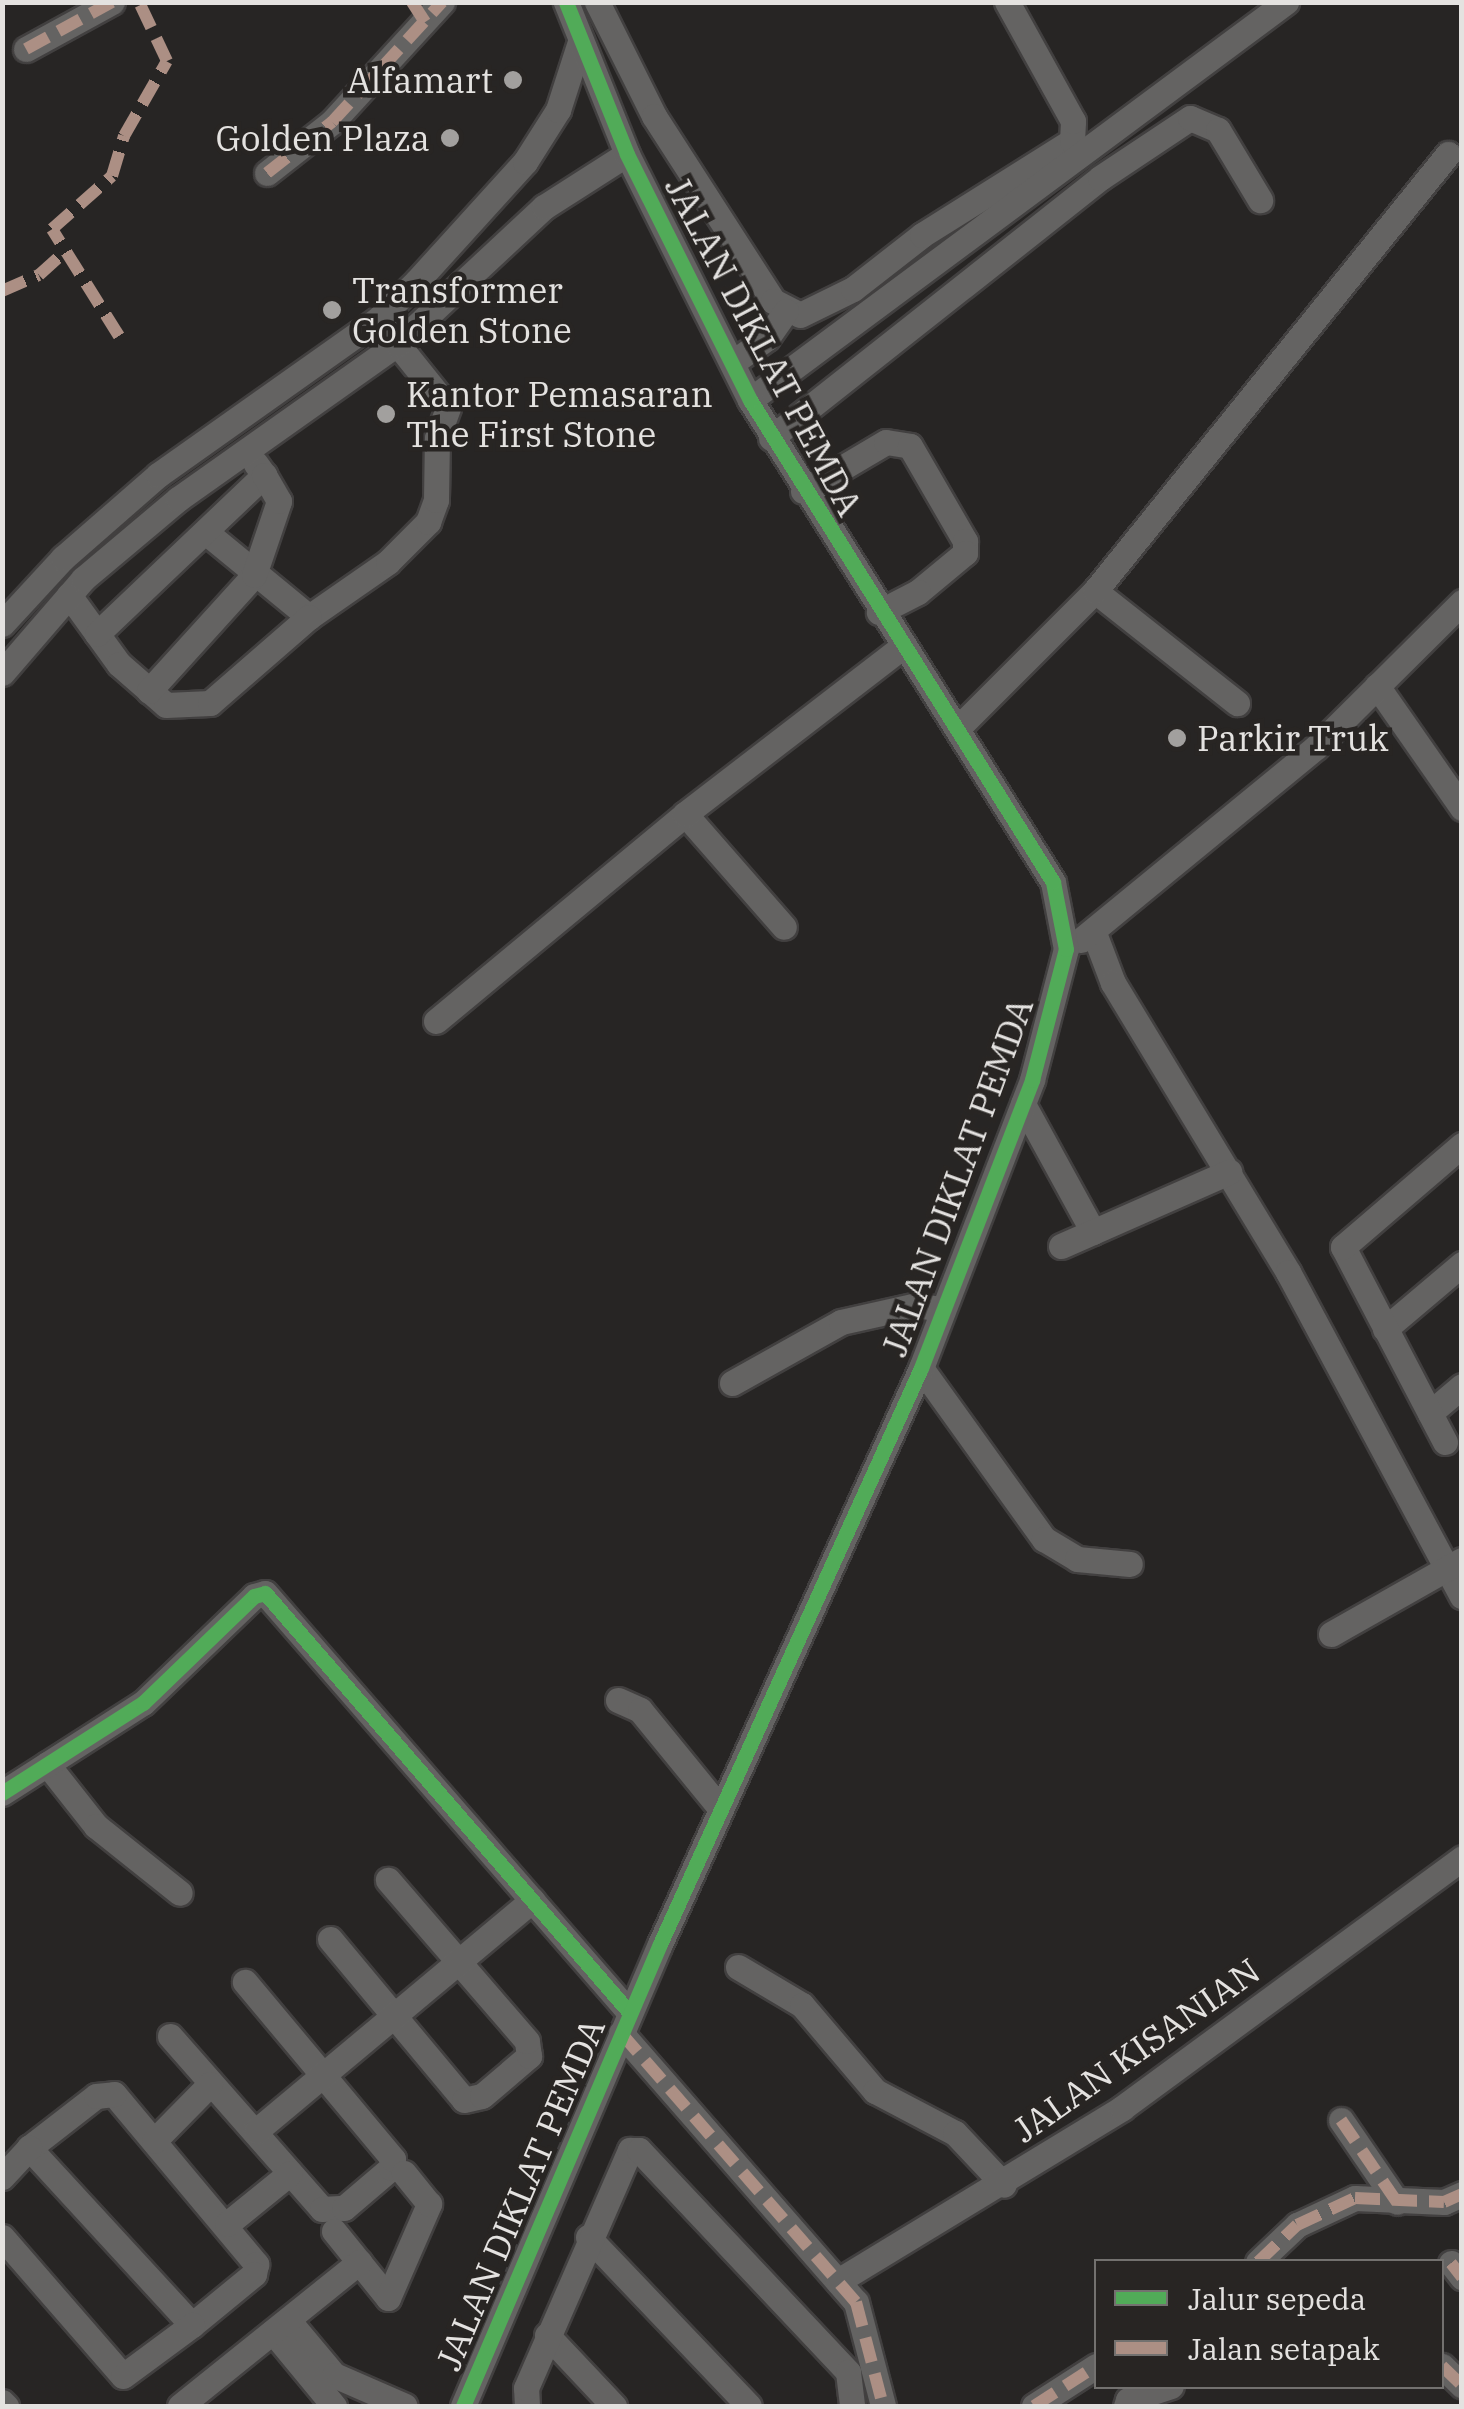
<!DOCTYPE html>
<style>
body{margin:0}
#map{position:relative;width:1464px;height:2409px;overflow:hidden;background:#272524;font-family:"IBM Plex Serif",serif}
div>[style]{position:absolute}
.roads{filter:drop-shadow(2px 0 #424040) drop-shadow(-2px 0 #424040) drop-shadow(0 2px #424040) drop-shadow(0 -2px #424040)}
.minor>*{height:25px;margin:-12.5px;padding:0 12.5px;transform-origin:12.5px;border-radius:12.5px;background:#646362}
.quiet>*{height:12px;margin-top:-6px;transform-origin:0;background:repeating-linear-gradient(90deg,#ac8f84 0 25px,transparent 0 37px)}
.cycleway>*{height:15px;margin:-7.5px;padding:0 7.5px;transform-origin:7.5px;border-radius:7.5px;background:#51ab58}
.dots>*{width:28px;height:28px;translate:-50% -50%;box-sizing:border-box;border:5px solid #282523;border-radius:50%}
span{translate:-50% -50%;white-space:nowrap;text-align:center;line-height:1.15;-webkit-text-stroke:9px #282523;paint-order:stroke}
.poi-label{font-size:35px;color:#e4e2e0}
.right{translate:-100% -50%;text-align:right}
.left{translate:0 -50%;text-align:left}
.street-label{font-size:35px;color:#e4e2e0}
.frame{position:absolute;inset:0;border:5px solid #e4e2e0;pointer-events:none}
.legend{position:absolute;left:1094px;top:2259px;width:350px;height:130px;box-sizing:border-box;background:#282523;border:2px solid #73716f;margin:0;padding:12px 18px;list-style:none;font-size:30px;color:#e4e2e0}
.legend li{display:flex;align-items:center;gap:20px;height:50px}
.legend b{width:50px;border:2px solid #73716f}
</style>
<div id="map">
<div class="roads">
<div class="minor">
<div style="left:597px;top:2px;width:127px;rotate:63.4deg"></div>
<div style="left:654px;top:116px;width:220px;rotate:57.2deg"></div>
<div style="left:773px;top:301px;width:30px;rotate:27deg"></div>
<div style="left:800px;top:315px;width:59px;rotate:-26.1deg"></div>
<div style="left:853px;top:289px;width:88px;rotate:-38deg"></div>
<div style="left:922px;top:235px;width:177px;rotate:-32.1deg"></div>
<div style="left:1072px;top:141px;width:20px;rotate:-87deg"></div>
<div style="left:1073px;top:121px;width:136px;rotate:-119deg"></div>
<div style="left:26px;top:49px;width:98px;rotate:-28.7deg"></div>
<div style="left:267px;top:173px;width:83px;rotate:-38.1deg"></div>
<div style="left:332px;top:122px;width:163px;rotate:-47.5deg"></div>
<div style="left:732px;top:363px;width:43px;rotate:-35.5deg"></div>
<div style="left:767px;top:338px;width:33px;rotate:-55deg"></div>
<div style="left:750px;top:400px;width:668px;rotate:-36.6deg"></div>
<div style="left:771px;top:438px;width:419px;rotate:-38.3deg"></div>
<div style="left:1100px;top:178px;width:108px;rotate:-33.7deg"></div>
<div style="left:1190px;top:118px;width:30px;rotate:23deg"></div>
<div style="left:1218px;top:130px;width:82px;rotate:59deg"></div>
<div style="left:803px;top:491px;width:96px;rotate:-30.6deg"></div>
<div style="left:886px;top:442px;width:24px;rotate:9deg"></div>
<div style="left:910px;top:446px;width:110px;rotate:59.9deg"></div>
<div style="left:965px;top:541px;width:12px;rotate:90deg"></div>
<div style="left:965px;top:553px;width:61px;rotate:140.3deg"></div>
<div style="left:918px;top:592px;width:44px;rotate:152.9deg"></div>
<div style="left:208px;top:534px;width:131px;rotate:39.4deg"></div>
<div style="left:309px;top:617px;width:96px;rotate:-34.8deg"></div>
<div style="left:388px;top:562px;width:57px;rotate:-45deg"></div>
<div style="left:428px;top:522px;width:23px;rotate:-70deg"></div>
<div style="left:436px;top:500px;width:62px;rotate:-89.1deg"></div>
<div style="left:437px;top:438px;width:33px;rotate:-70deg"></div>
<div style="left:448px;top:407px;width:97px;rotate:-128.8deg"></div>
<div style="left:1095px;top:591px;width:181px;rotate:38.3deg"></div>
<div style="left:69px;top:595px;width:85px;rotate:54.1deg"></div>
<div style="left:119px;top:664px;width:62px;rotate:41.1deg"></div>
<div style="left:166px;top:705px;width:44px;rotate:-2.6deg"></div>
<div style="left:210px;top:703px;width:131px;rotate:-41deg"></div>
<div style="left:2px;top:624px;width:90px;rotate:-47.3deg"></div>
<div style="left:63px;top:558px;width:126px;rotate:-41.1deg"></div>
<div style="left:158px;top:475px;width:268px;rotate:-35.3deg"></div>
<div style="left:377px;top:320px;width:56px;rotate:-44.3deg"></div>
<div style="left:417px;top:281px;width:161px;rotate:-47.8deg"></div>
<div style="left:525px;top:162px;width:62px;rotate:-57.6deg"></div>
<div style="left:558px;top:110px;width:71px;rotate:-72.1deg"></div>
<div style="left:97px;top:634px;width:231px;rotate:-43.6deg"></div>
<div style="left:264px;top:475px;width:14px;rotate:-126deg"></div>
<div style="left:2px;top:673px;width:124px;rotate:-49.2deg"></div>
<div style="left:83px;top:579px;width:124px;rotate:-40.1deg"></div>
<div style="left:178px;top:499px;width:268px;rotate:-35.3deg"></div>
<div style="left:397px;top:344px;width:201px;rotate:-43deg"></div>
<div style="left:544px;top:207px;width:98px;rotate:-32.6deg"></div>
<div style="left:1377px;top:686px;width:149px;rotate:55.1deg"></div>
<div style="left:149px;top:691px;width:156px;rotate:-47.8deg"></div>
<div style="left:254px;top:575px;width:78px;rotate:-71.3deg"></div>
<div style="left:279px;top:501px;width:30px;rotate:-120deg"></div>
<div style="left:959px;top:727px;width:192px;rotate:-45deg"></div>
<div style="left:1095px;top:591px;width:562px;rotate:-51.07deg"></div>
<div style="left:685px;top:814px;width:150px;rotate:48.8deg"></div>
<div style="left:1094px;top:933px;width:53px;rotate:69.2deg"></div>
<div style="left:1113px;top:983px;width:338px;rotate:58.8deg"></div>
<div style="left:1288px;top:1272px;width:368px;rotate:61.8deg"></div>
<div style="left:1081px;top:940px;width:304px;rotate:-39.4deg"></div>
<div style="left:1316px;top:747px;width:206px;rotate:-44.8deg"></div>
<div style="left:436px;top:1021px;width:324px;rotate:-39.7deg"></div>
<div style="left:685px;top:814px;width:275px;rotate:-37.6deg"></div>
<div style="left:1023px;top:1104px;width:146px;rotate:61.3deg"></div>
<div style="left:1061px;top:1246px;width:184px;rotate:-23.8deg"></div>
<div style="left:1385px;top:1329px;width:101px;rotate:-40.2deg"></div>
<div style="left:921px;top:1368px;width:211px;rotate:54.3deg"></div>
<div style="left:1044px;top:1539px;width:39px;rotate:31deg"></div>
<div style="left:1077px;top:1559px;width:53px;rotate:5.4deg"></div>
<div style="left:732px;top:1383px;width:125px;rotate:-29.2deg"></div>
<div style="left:841px;top:1322px;width:78px;rotate:-12.6deg"></div>
<div style="left:917px;top:1305px;width:23px;rotate:10deg"></div>
<div style="left:1430px;top:1413px;width:42px;rotate:-40.2deg"></div>
<div style="left:1445px;top:1442px;width:220px;rotate:-117.6deg"></div>
<div style="left:1343px;top:1247px;width:157px;rotate:-40.6deg"></div>
<div style="left:1331px;top:1634px;width:150px;rotate:-29.5deg"></div>
<div style="left:618px;top:1700px;width:24px;rotate:24deg"></div>
<div style="left:640px;top:1710px;width:127px;rotate:50.8deg"></div>
<div style="left:47px;top:1764px;width:79px;rotate:51.7deg"></div>
<div style="left:96px;top:1826px;width:107px;rotate:38.6deg"></div>
<div style="left:2px;top:1793px;width:167px;rotate:-32.6deg"></div>
<div style="left:143px;top:1703px;width:154px;rotate:-43.9deg"></div>
<div style="left:254px;top:1596px;width:11px;rotate:-15deg"></div>
<div style="left:265px;top:1593px;width:556px;rotate:49.01deg"></div>
<div style="left:330px;top:1939px;width:209px;rotate:50.2deg"></div>
<div style="left:464px;top:2100px;width:18px;rotate:-13deg"></div>
<div style="left:482px;top:2096px;width:62px;rotate:-40.4deg"></div>
<div style="left:529px;top:2056px;width:15px;rotate:-98deg"></div>
<div style="left:527px;top:2041px;width:213px;rotate:-130.8deg"></div>
<div style="left:738px;top:1967px;width:74px;rotate:30.7deg"></div>
<div style="left:802px;top:2005px;width:113px;rotate:49.7deg"></div>
<div style="left:875px;top:2091px;width:90px;rotate:27.7deg"></div>
<div style="left:955px;top:2133px;width:71px;rotate:46.7deg"></div>
<div style="left:621px;top:2033px;width:357px;rotate:48.9deg"></div>
<div style="left:856px;top:2302px;width:107px;rotate:75.4deg"></div>
<div style="left:170px;top:2036px;width:230px;rotate:48.7deg"></div>
<div style="left:322px;top:2209px;width:22px;rotate:-3deg"></div>
<div style="left:344px;top:2208px;width:62px;rotate:-40.4deg"></div>
<div style="left:391px;top:2168px;width:9px;rotate:-77deg"></div>
<div style="left:393px;top:2159px;width:231px;rotate:-129.9deg"></div>
<div style="left:114px;top:2094px;width:222px;rotate:50.1deg"></div>
<div style="left:256px;top:2264px;width:10px;rotate:101deg"></div>
<div style="left:254px;top:2274px;width:80px;rotate:140.6deg"></div>
<div style="left:192px;top:2325px;width:241px;rotate:-132.6deg"></div>
<div style="left:29px;top:2148px;width:85px;rotate:-37.8deg"></div>
<div style="left:96px;top:2096px;width:18px;rotate:-6deg"></div>
<div style="left:1341px;top:2120px;width:99px;rotate:55.7deg"></div>
<div style="left:256px;top:2131px;width:360px;rotate:-39.9deg"></div>
<div style="left:154px;top:2141px;width:80px;rotate:-45.5deg"></div>
<div style="left:2px;top:2177px;width:40px;rotate:-47deg"></div>
<div style="left:227px;top:2224px;width:81px;rotate:-39deg"></div>
<div style="left:334px;top:2231px;width:86px;rotate:51.1deg"></div>
<div style="left:388px;top:2298px;width:103px;rotate:-66.4deg"></div>
<div style="left:429px;top:2204px;width:40px;rotate:-129deg"></div>
<div style="left:2px;top:2237px;width:184px;rotate:49deg"></div>
<div style="left:123px;top:2376px;width:86px;rotate:-36.5deg"></div>
<div style="left:588px;top:2237px;width:233px;rotate:46.4deg"></div>
<div style="left:1258px;top:2262px;width:54px;rotate:-43.5deg"></div>
<div style="left:1297px;top:2225px;width:64px;rotate:-25deg"></div>
<div style="left:1355px;top:2198px;width:89px;rotate:2.6deg"></div>
<div style="left:1444px;top:2202px;width:20px;rotate:-24deg"></div>
<div style="left:1451px;top:2263px;width:18px;rotate:52deg"></div>
<div style="left:838px;top:2281px;width:333px;rotate:-31.3deg"></div>
<div style="left:1122px;top:2108px;width:422px;rotate:-36.3deg"></div>
<div style="left:288px;top:2320px;width:72px;rotate:50.1deg"></div>
<div style="left:334px;top:2375px;width:77px;rotate:23.6deg"></div>
<div style="left:273px;top:2332px;width:96px;rotate:50.5deg"></div>
<div style="left:547px;top:2335px;width:98px;rotate:46.7deg"></div>
<div style="left:1442px;top:2366px;width:28px;rotate:44deg"></div>
<div style="left:2px;top:2402px;width:6px;rotate:45deg"></div>
<div style="left:180px;top:2406px;width:230px;rotate:-38.8deg"></div>
<div style="left:463px;top:2406px;width:502px;rotate:-66.91deg"></div>
<div style="left:660px;top:1944px;width:632px;rotate:-65.62deg"></div>
<div style="left:921px;top:1368px;width:309px;rotate:-68.9deg"></div>
<div style="left:1032px;top:1080px;width:135px;rotate:-75.5deg"></div>
<div style="left:1066px;top:949px;width:68px;rotate:-101deg"></div>
<div style="left:1053px;top:882px;width:569px;rotate:-122.15deg"></div>
<div style="left:750px;top:400px;width:275px;rotate:-116.6deg"></div>
<div style="left:627px;top:154px;width:164px;rotate:-111.9deg"></div>
<div style="left:527px;top:2406px;width:18px;rotate:-93deg"></div>
<div style="left:526px;top:2388px;width:260px;rotate:-66.4deg"></div>
<div style="left:630px;top:2150px;width:9px"></div>
<div style="left:639px;top:2150px;width:305px;rotate:46.7deg"></div>
<div style="left:848px;top:2372px;width:34px;rotate:83deg"></div>
<div style="left:1034px;top:2406px;width:74px;rotate:-32.8deg"></div>
<div style="left:1126px;top:2406px;width:6px;rotate:-72deg"></div>
<div style="left:1128px;top:2400px;width:45px;rotate:-18deg"></div>
</div>
</div>
<div class="quiet">
<div style="left:412px;top:2px;width:24px;rotate:57deg"></div>
<div style="left:26px;top:49px;width:98px;rotate:-28.7deg"></div>
<div style="left:267px;top:173px;width:83px;rotate:-38.1deg"></div>
<div style="left:332px;top:122px;width:163px;rotate:-47.5deg"></div>
<div style="left:2px;top:291px;width:40px;rotate:-23.4deg"></div>
<div style="left:39px;top:275px;width:36px;rotate:-42deg"></div>
<div style="left:119px;top:336px;width:126px;rotate:-122.1deg"></div>
<div style="left:52px;top:229px;width:80px;rotate:-41.5deg"></div>
<div style="left:112px;top:176px;width:42px;rotate:-73.3deg"></div>
<div style="left:124px;top:136px;width:86px;rotate:-60.2deg"></div>
<div style="left:167px;top:61px;width:65px;rotate:-115.4deg"></div>
<div style="left:621px;top:2033px;width:357px;rotate:48.9deg"></div>
<div style="left:856px;top:2302px;width:107px;rotate:75.4deg"></div>
<div style="left:1341px;top:2120px;width:99px;rotate:55.7deg"></div>
<div style="left:1258px;top:2262px;width:54px;rotate:-43.5deg"></div>
<div style="left:1297px;top:2225px;width:64px;rotate:-25deg"></div>
<div style="left:1355px;top:2198px;width:89px;rotate:2.6deg"></div>
<div style="left:1444px;top:2202px;width:20px;rotate:-24deg"></div>
<div style="left:1451px;top:2263px;width:18px;rotate:52deg"></div>
<div style="left:1442px;top:2366px;width:28px;rotate:44deg"></div>
<div style="left:1034px;top:2406px;width:74px;rotate:-32.8deg"></div>
</div>
<div class="cycleway">
<div style="left:2px;top:1793px;width:167px;rotate:-32.6deg"></div>
<div style="left:143px;top:1703px;width:154px;rotate:-43.9deg"></div>
<div style="left:254px;top:1596px;width:11px;rotate:-15deg"></div>
<div style="left:265px;top:1593px;width:556px;rotate:49.01deg"></div>
<div style="left:463px;top:2406px;width:502px;rotate:-66.91deg"></div>
<div style="left:660px;top:1944px;width:632px;rotate:-65.62deg"></div>
<div style="left:921px;top:1368px;width:309px;rotate:-68.9deg"></div>
<div style="left:1032px;top:1080px;width:135px;rotate:-75.5deg"></div>
<div style="left:1066px;top:949px;width:68px;rotate:-101deg"></div>
<div style="left:1053px;top:882px;width:569px;rotate:-122.15deg"></div>
<div style="left:750px;top:400px;width:275px;rotate:-116.6deg"></div>
<div style="left:627px;top:154px;width:164px;rotate:-111.9deg"></div>
</div>
<div class="dots">
<div style="left:513px;top:80px;background:#a2a09e"></div>
<div style="left:450px;top:138px;background:#a2a09e"></div>
<div style="left:332px;top:310px;background:#a2a09e"></div>
<div style="left:386px;top:414px;background:#a2a09e"></div>
<div style="left:1177px;top:738px;background:#a2a09e"></div>
</div>
<div class="poi-label">
<span class="right" style="left:493px;top:80px">Alfamart</span>
<span class="right" style="left:430px;top:138px">Golden Plaza</span>
<span class="left" style="left:352px;top:310px">Transformer<br>Golden Stone</span>
<span class="left" style="left:406px;top:414px">Kantor Pemasaran<br>The First Stone</span>
<span class="left" style="left:1197px;top:738px">Parkir Truk</span>
</div>
<div class="street-label">
<span style="left:764px;top:346px;rotate:62deg">JALAN DIKLAT PEMDA</span>
<span style="left:957px;top:1177px;rotate:-70deg">JALAN DIKLAT PEMDA</span>
<span style="left:1136px;top:2050px;rotate:-35deg">JALAN KISANIAN</span>
<span style="left:520px;top:2194px;rotate:-67deg">JALAN DIKLAT PEMDA</span>
</div>
<div class="frame"></div>
<ul class="legend">
<li><b style="height:12px;background:#51ab58"></b>Jalur sepeda</li>
<li><b style="height:12px;background:#ac8f84"></b>Jalan setapak</li>
</ul>
</div>
